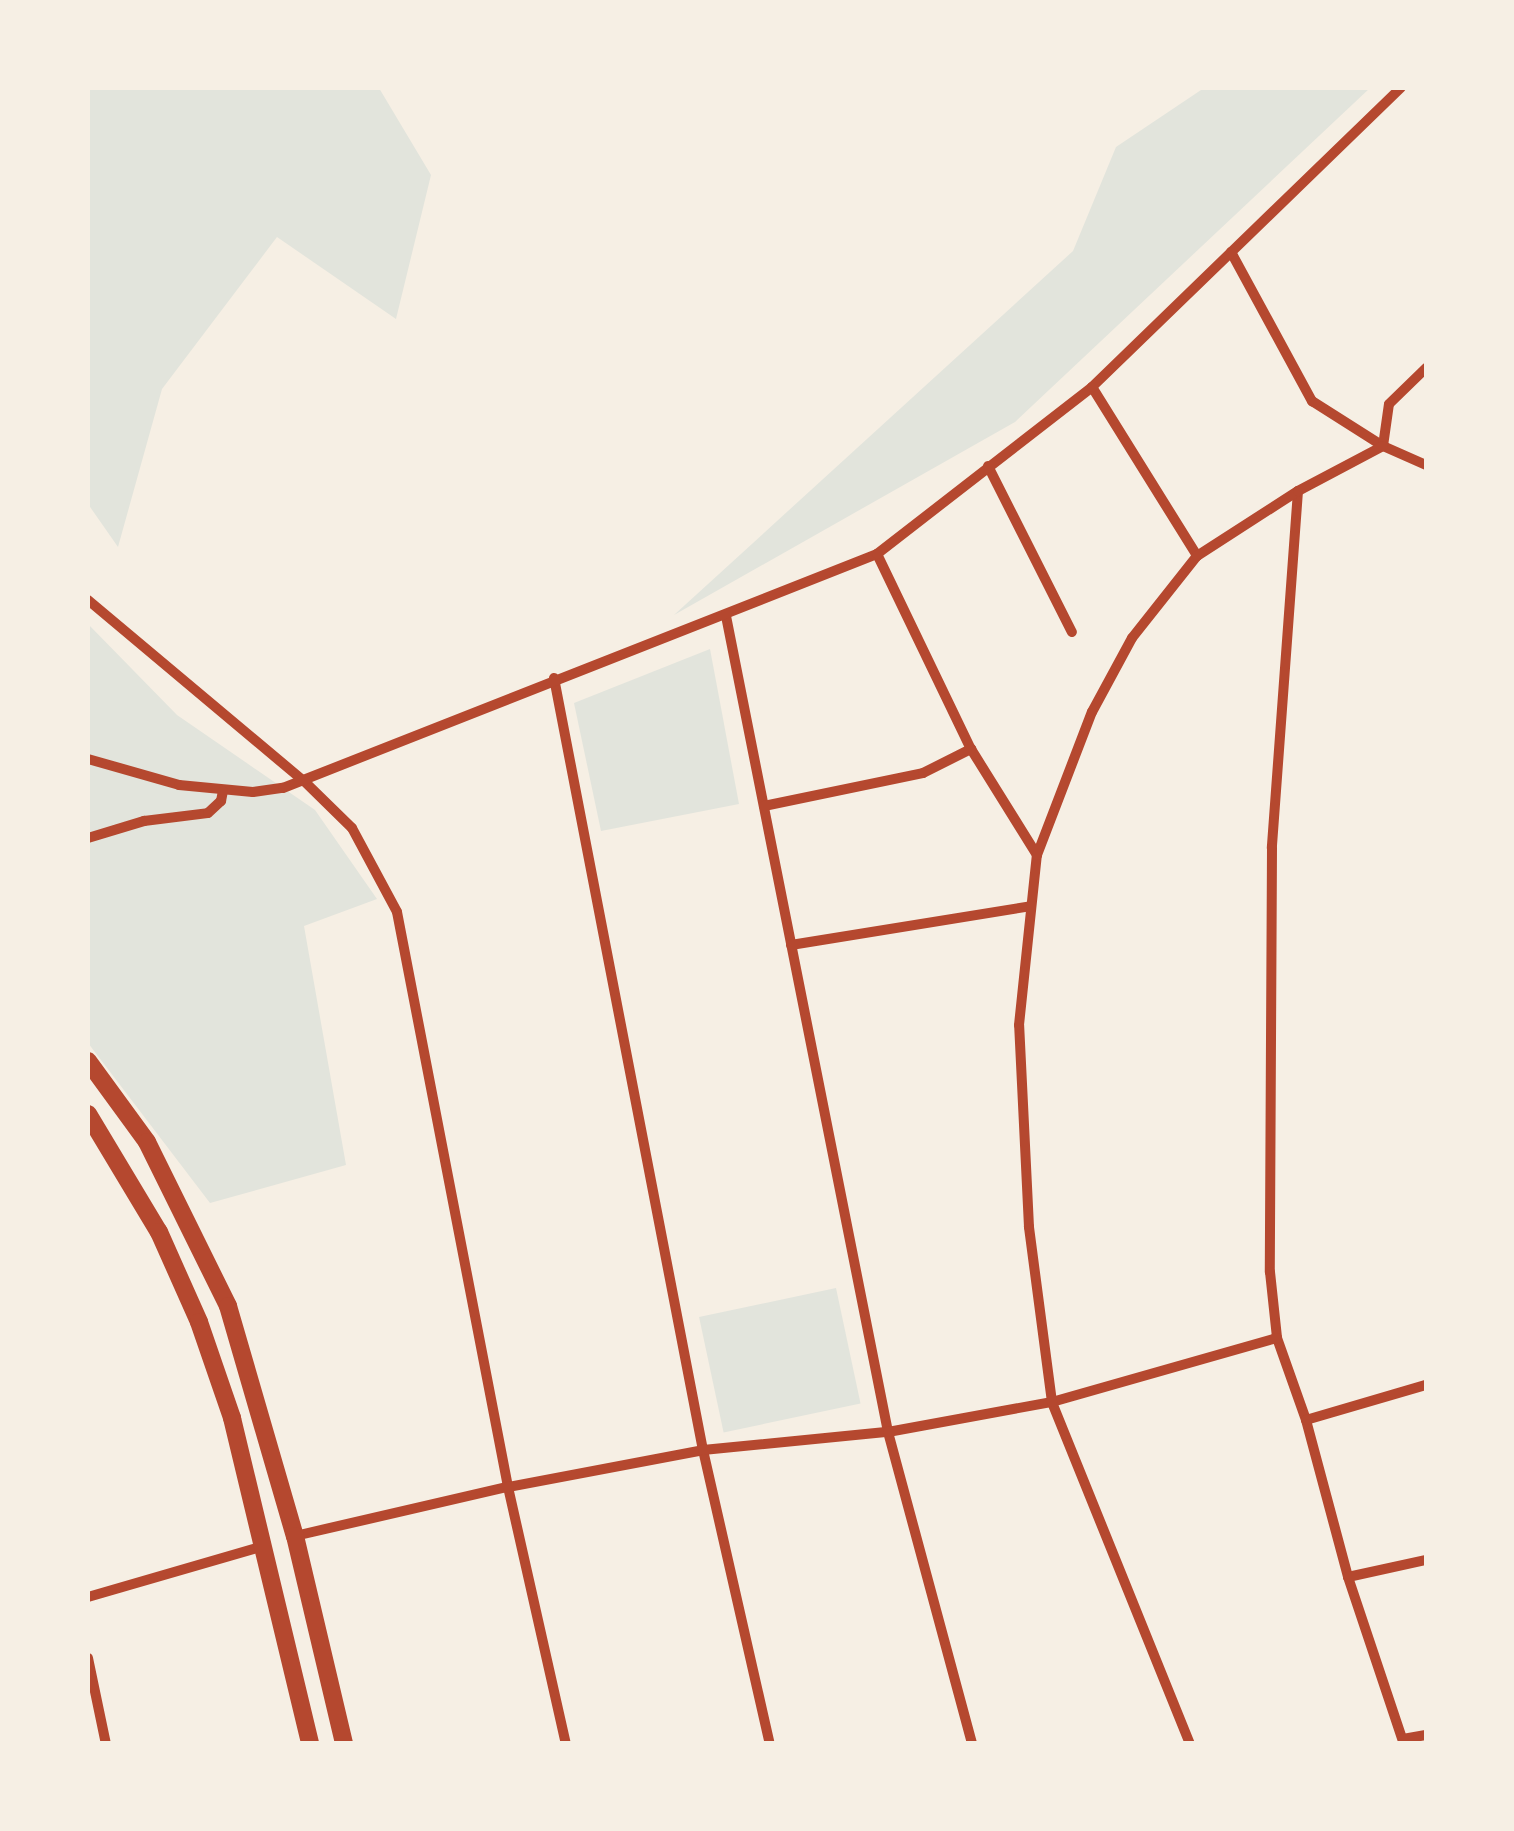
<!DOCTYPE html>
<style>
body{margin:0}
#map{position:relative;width:1514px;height:1831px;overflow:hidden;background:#f6efe4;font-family:"DM Sans",sans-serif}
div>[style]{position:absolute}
.green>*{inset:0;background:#e2e4dc;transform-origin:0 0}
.minor>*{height:10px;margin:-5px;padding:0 5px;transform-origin:5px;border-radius:5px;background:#b5482f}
.secondary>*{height:18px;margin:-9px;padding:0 9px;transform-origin:9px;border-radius:9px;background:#b5482f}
span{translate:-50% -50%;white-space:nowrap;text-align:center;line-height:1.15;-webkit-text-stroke:10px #f6efe4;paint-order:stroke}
.frame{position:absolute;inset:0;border:90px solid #f6efe4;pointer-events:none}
</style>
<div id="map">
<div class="green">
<div style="clip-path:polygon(88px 88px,379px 88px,431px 175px,396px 319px,277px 237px,162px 389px,118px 547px,88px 504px)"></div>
<div style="clip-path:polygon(1204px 88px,1370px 88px,1015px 422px,674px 615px,1073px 251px,1116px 147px)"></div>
<div style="clip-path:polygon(88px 624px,177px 715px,315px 810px,377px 899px,304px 926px,346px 1165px,210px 1203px,88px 1043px)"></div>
<div style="clip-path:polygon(710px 649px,739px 804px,601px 831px,574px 703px)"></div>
<div style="left:836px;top:1288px;width:118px;height:140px;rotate:78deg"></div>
</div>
<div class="minor">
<div style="left:1231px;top:252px;width:170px;rotate:61.5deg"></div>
<div style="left:1312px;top:401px;width:84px;rotate:32.4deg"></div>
<div style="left:1383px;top:446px;width:47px;rotate:23.8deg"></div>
<div style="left:1092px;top:387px;width:199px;rotate:58.1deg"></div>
<div style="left:1383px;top:446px;width:42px;rotate:-81.9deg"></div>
<div style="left:1389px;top:404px;width:52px;rotate:-44.2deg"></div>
<div style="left:988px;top:466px;width:186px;rotate:63.2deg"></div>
<div style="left:1298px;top:491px;width:358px;rotate:94.2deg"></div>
<div style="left:1272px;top:848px;width:424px;rotate:90.3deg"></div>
<div style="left:1270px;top:1272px;width:66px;rotate:83.9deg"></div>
<div style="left:1277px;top:1338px;width:87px;rotate:70.5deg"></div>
<div style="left:1306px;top:1420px;width:163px;rotate:75deg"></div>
<div style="left:1348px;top:1577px;width:176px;rotate:71.5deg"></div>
<div style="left:877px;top:554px;width:216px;rotate:64.3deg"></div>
<div style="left:971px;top:749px;width:125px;rotate:58.1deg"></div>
<div style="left:88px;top:600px;width:282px;rotate:40deg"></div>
<div style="left:304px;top:781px;width:67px;rotate:44.4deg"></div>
<div style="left:352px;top:828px;width:95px;rotate:61.8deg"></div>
<div style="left:397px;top:912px;width:586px;rotate:79.07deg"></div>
<div style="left:508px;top:1487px;width:263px;rotate:77.3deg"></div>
<div style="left:726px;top:616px;width:832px;rotate:78.77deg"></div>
<div style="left:888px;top:1432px;width:323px;rotate:74.9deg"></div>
<div style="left:554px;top:678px;width:786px;rotate:79.08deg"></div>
<div style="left:703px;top:1450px;width:302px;rotate:77.2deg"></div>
<div style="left:88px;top:759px;width:95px;rotate:15.9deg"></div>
<div style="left:179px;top:785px;width:74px;rotate:5.4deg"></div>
<div style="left:253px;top:792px;width:30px;rotate:-8deg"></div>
<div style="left:283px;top:788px;width:638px;rotate:-21.5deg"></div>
<div style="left:877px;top:554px;width:272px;rotate:-37.8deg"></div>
<div style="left:1092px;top:387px;width:430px;rotate:-44.1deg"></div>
<div style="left:764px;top:806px;width:162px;rotate:-11.7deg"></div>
<div style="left:923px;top:773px;width:54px;rotate:-26.6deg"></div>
<div style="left:88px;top:838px;width:59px;rotate:-16.9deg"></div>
<div style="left:144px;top:821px;width:64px;rotate:-7.1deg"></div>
<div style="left:208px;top:813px;width:18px;rotate:-43deg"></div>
<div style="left:221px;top:801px;width:10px;rotate:-79deg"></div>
<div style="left:791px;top:945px;width:243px;rotate:-9.2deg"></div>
<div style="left:1306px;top:1420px;width:125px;rotate:-16.3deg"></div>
<div style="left:295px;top:1536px;width:219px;rotate:-13deg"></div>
<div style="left:508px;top:1487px;width:198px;rotate:-10.7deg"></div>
<div style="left:703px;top:1450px;width:186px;rotate:-5.6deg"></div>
<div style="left:888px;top:1432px;width:167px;rotate:-10.4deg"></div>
<div style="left:1052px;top:1402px;width:234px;rotate:-15.9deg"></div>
<div style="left:1348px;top:1577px;width:80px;rotate:-12.3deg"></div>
<div style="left:88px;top:1597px;width:183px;rotate:-16.2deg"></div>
<div style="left:88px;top:1658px;width:88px;rotate:78.2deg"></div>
<div style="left:1403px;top:1739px;width:23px;rotate:-10deg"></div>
<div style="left:1190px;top:1744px;width:369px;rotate:-112deg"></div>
<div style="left:1052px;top:1402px;width:177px;rotate:-97.5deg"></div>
<div style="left:1029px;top:1227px;width:202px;rotate:-92.8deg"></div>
<div style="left:1019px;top:1025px;width:171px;rotate:-84deg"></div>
<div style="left:1037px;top:855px;width:153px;rotate:-69deg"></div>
<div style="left:1092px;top:712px;width:84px;rotate:-61.6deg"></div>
<div style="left:1132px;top:638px;width:105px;rotate:-51.6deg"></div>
<div style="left:1197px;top:556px;width:120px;rotate:-32.8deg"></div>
<div style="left:1298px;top:491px;width:96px;rotate:-27.9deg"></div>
</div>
<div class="secondary">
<div style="left:88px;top:1061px;width:100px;rotate:53.9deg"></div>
<div style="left:147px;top:1142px;width:183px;rotate:63.7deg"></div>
<div style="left:228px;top:1306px;width:240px;rotate:73.8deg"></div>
<div style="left:295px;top:1536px;width:214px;rotate:76.7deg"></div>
<div style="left:88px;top:1114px;width:138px;rotate:59deg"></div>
<div style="left:159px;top:1232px;width:98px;rotate:66deg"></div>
<div style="left:199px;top:1322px;width:102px;rotate:71deg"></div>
<div style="left:232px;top:1418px;width:335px;rotate:76.5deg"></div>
</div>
<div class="frame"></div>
</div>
